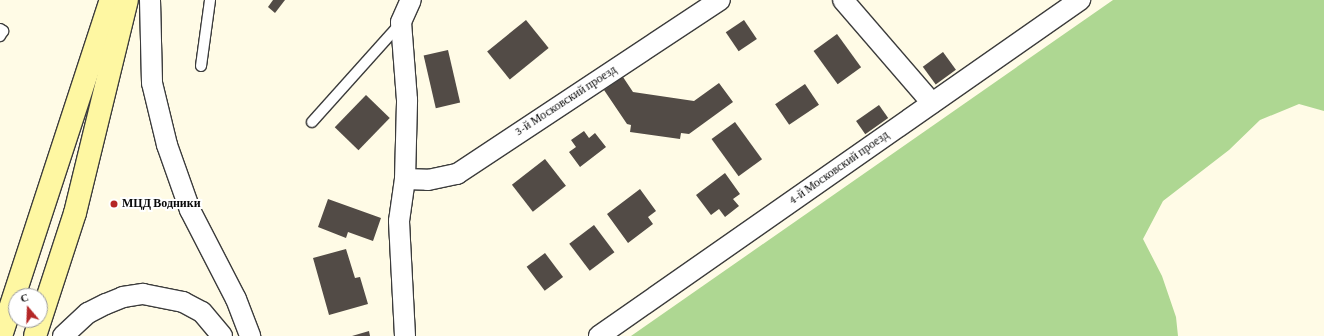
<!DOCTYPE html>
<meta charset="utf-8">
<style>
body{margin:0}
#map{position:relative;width:1324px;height:336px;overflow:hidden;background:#fffbe6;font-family:"Crimson Pro",serif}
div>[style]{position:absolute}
.forest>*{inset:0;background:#aed792}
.building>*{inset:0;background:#524b46;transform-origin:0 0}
.roads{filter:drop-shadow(1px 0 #3c3c3c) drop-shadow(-1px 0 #3c3c3c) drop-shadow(0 1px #3c3c3c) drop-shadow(0 -1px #3c3c3c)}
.lane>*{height:10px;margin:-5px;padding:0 5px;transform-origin:5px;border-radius:5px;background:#fff}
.street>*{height:20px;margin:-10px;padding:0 10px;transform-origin:10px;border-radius:10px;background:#fff}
.secondary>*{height:22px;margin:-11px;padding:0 11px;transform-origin:11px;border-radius:11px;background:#fef7a2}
.dots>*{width:11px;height:11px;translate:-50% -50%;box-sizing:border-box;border:2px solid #fff;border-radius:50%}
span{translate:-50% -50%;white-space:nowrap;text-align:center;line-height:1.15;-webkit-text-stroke:4px #fff;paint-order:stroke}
.street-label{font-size:12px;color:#090909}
.poi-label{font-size:12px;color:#090909;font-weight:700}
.left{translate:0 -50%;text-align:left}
.north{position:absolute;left:8px;top:288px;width:40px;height:40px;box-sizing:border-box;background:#fff;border:1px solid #9d9d9d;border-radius:50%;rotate:341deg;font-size:11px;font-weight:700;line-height:16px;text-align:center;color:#090909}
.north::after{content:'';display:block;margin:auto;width:14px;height:18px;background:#b52626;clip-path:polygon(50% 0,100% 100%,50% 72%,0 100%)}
</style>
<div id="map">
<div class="forest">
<div style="clip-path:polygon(1113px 0,1324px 0,1324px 111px,1299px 104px,1260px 120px,1229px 150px,1163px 201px,1143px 239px,1162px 276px,1176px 317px,1178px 336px,631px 336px)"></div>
</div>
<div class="building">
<div style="clip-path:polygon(273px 0,285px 0,275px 13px,268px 7px)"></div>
<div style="left:526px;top:20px;width:36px;height:50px;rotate:51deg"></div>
<div style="left:744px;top:20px;width:23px;height:22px;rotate:56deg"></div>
<div style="left:837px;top:34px;width:41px;height:29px;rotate:54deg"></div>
<div style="left:448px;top:50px;width:54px;height:25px;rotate:77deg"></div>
<div style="left:943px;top:52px;width:22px;height:25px;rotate:54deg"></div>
<div style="clip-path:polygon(623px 77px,633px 92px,694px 101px,719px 83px,733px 102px,689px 134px,681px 133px,680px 139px,630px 132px,631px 125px,627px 124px,604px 90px)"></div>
<div style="left:805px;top:84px;width:25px;height:36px;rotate:56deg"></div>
<div style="left:366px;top:95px;width:33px;height:45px;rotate:44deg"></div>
<div style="left:879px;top:105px;width:16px;height:28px;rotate:55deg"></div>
<div style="left:735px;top:122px;width:46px;height:29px;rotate:54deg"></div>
<div style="clip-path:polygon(584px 131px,589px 138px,595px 133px,606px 147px,580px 167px,569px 152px,576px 147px,571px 140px)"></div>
<div style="left:545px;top:159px;width:34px;height:42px;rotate:52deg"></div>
<div style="clip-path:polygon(725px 173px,740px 194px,733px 199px,739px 206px,725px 217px,719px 209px,711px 215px,696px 195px)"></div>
<div style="clip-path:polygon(640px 189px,656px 211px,648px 217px,653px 224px,628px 243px,607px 214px)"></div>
<div style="clip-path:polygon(328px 199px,381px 218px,373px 241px,348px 232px,346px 238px,318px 227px)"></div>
<div style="left:594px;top:225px;width:34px;height:31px;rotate:53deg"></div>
<div style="clip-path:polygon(346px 249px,355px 278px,360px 277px,368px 304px,329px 315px,313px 258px)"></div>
<div style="left:545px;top:253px;width:30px;height:23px;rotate:53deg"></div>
<div style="clip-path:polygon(369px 331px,370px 336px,352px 336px)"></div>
</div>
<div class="roads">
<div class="lane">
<div style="left:0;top:29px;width:4px;rotate:34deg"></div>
<div style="left:3px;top:31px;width:6px;rotate:121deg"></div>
<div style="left:201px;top:66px;width:67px;rotate:-82.2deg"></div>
<div style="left:312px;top:122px;width:132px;rotate:-48.1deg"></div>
</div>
<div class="street">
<div style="left:150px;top:0;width:83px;rotate:88.6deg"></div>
<div style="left:152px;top:83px;width:64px;rotate:76.4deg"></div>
<div style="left:167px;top:145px;width:69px;rotate:70.5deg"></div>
<div style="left:190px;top:210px;width:100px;rotate:62.7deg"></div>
<div style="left:236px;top:299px;width:40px;rotate:69deg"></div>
<div style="left:843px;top:0;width:136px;rotate:49.2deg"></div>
<div style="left:405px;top:179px;width:23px;rotate:2deg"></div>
<div style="left:428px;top:180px;width:30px;rotate:-12deg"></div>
<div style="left:457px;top:174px;width:315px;rotate:-33.5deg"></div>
<div style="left:63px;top:336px;width:34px;rotate:-43deg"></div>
<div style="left:88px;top:313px;width:20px;rotate:-27deg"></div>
<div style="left:106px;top:304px;width:18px;rotate:-22deg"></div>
<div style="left:123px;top:297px;width:20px;rotate:-9deg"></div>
<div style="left:143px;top:294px;width:41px;rotate:11.3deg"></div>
<div style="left:183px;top:302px;width:21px;rotate:28deg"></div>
<div style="left:202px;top:312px;width:31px;rotate:50deg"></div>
<div style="left:405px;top:336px;width:115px;rotate:-93deg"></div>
<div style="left:399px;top:221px;width:42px;rotate:-81.9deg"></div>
<div style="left:405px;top:179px;width:79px;rotate:-88.5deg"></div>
<div style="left:407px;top:100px;width:78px;rotate:-94.4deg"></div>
<div style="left:401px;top:22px;width:24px;rotate:-66deg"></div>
<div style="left:599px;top:336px;width:587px;rotate:-34.94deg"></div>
</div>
<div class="secondary">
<div style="left:1px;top:336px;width:354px;rotate:-71.9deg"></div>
<div style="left:35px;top:336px;width:129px;rotate:-72deg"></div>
<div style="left:75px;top:213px;width:219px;rotate:-76.3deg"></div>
</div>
</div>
<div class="dots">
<div style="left:114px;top:204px;background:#b52626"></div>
</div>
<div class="street-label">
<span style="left:566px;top:101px;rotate:-33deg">3-й Московский проезд</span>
<span style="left:839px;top:168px;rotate:-35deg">4-й Московский проезд</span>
</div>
<div class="poi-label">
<span class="left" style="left:122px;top:204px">МЦД Водники</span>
</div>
<div class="north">С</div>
</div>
